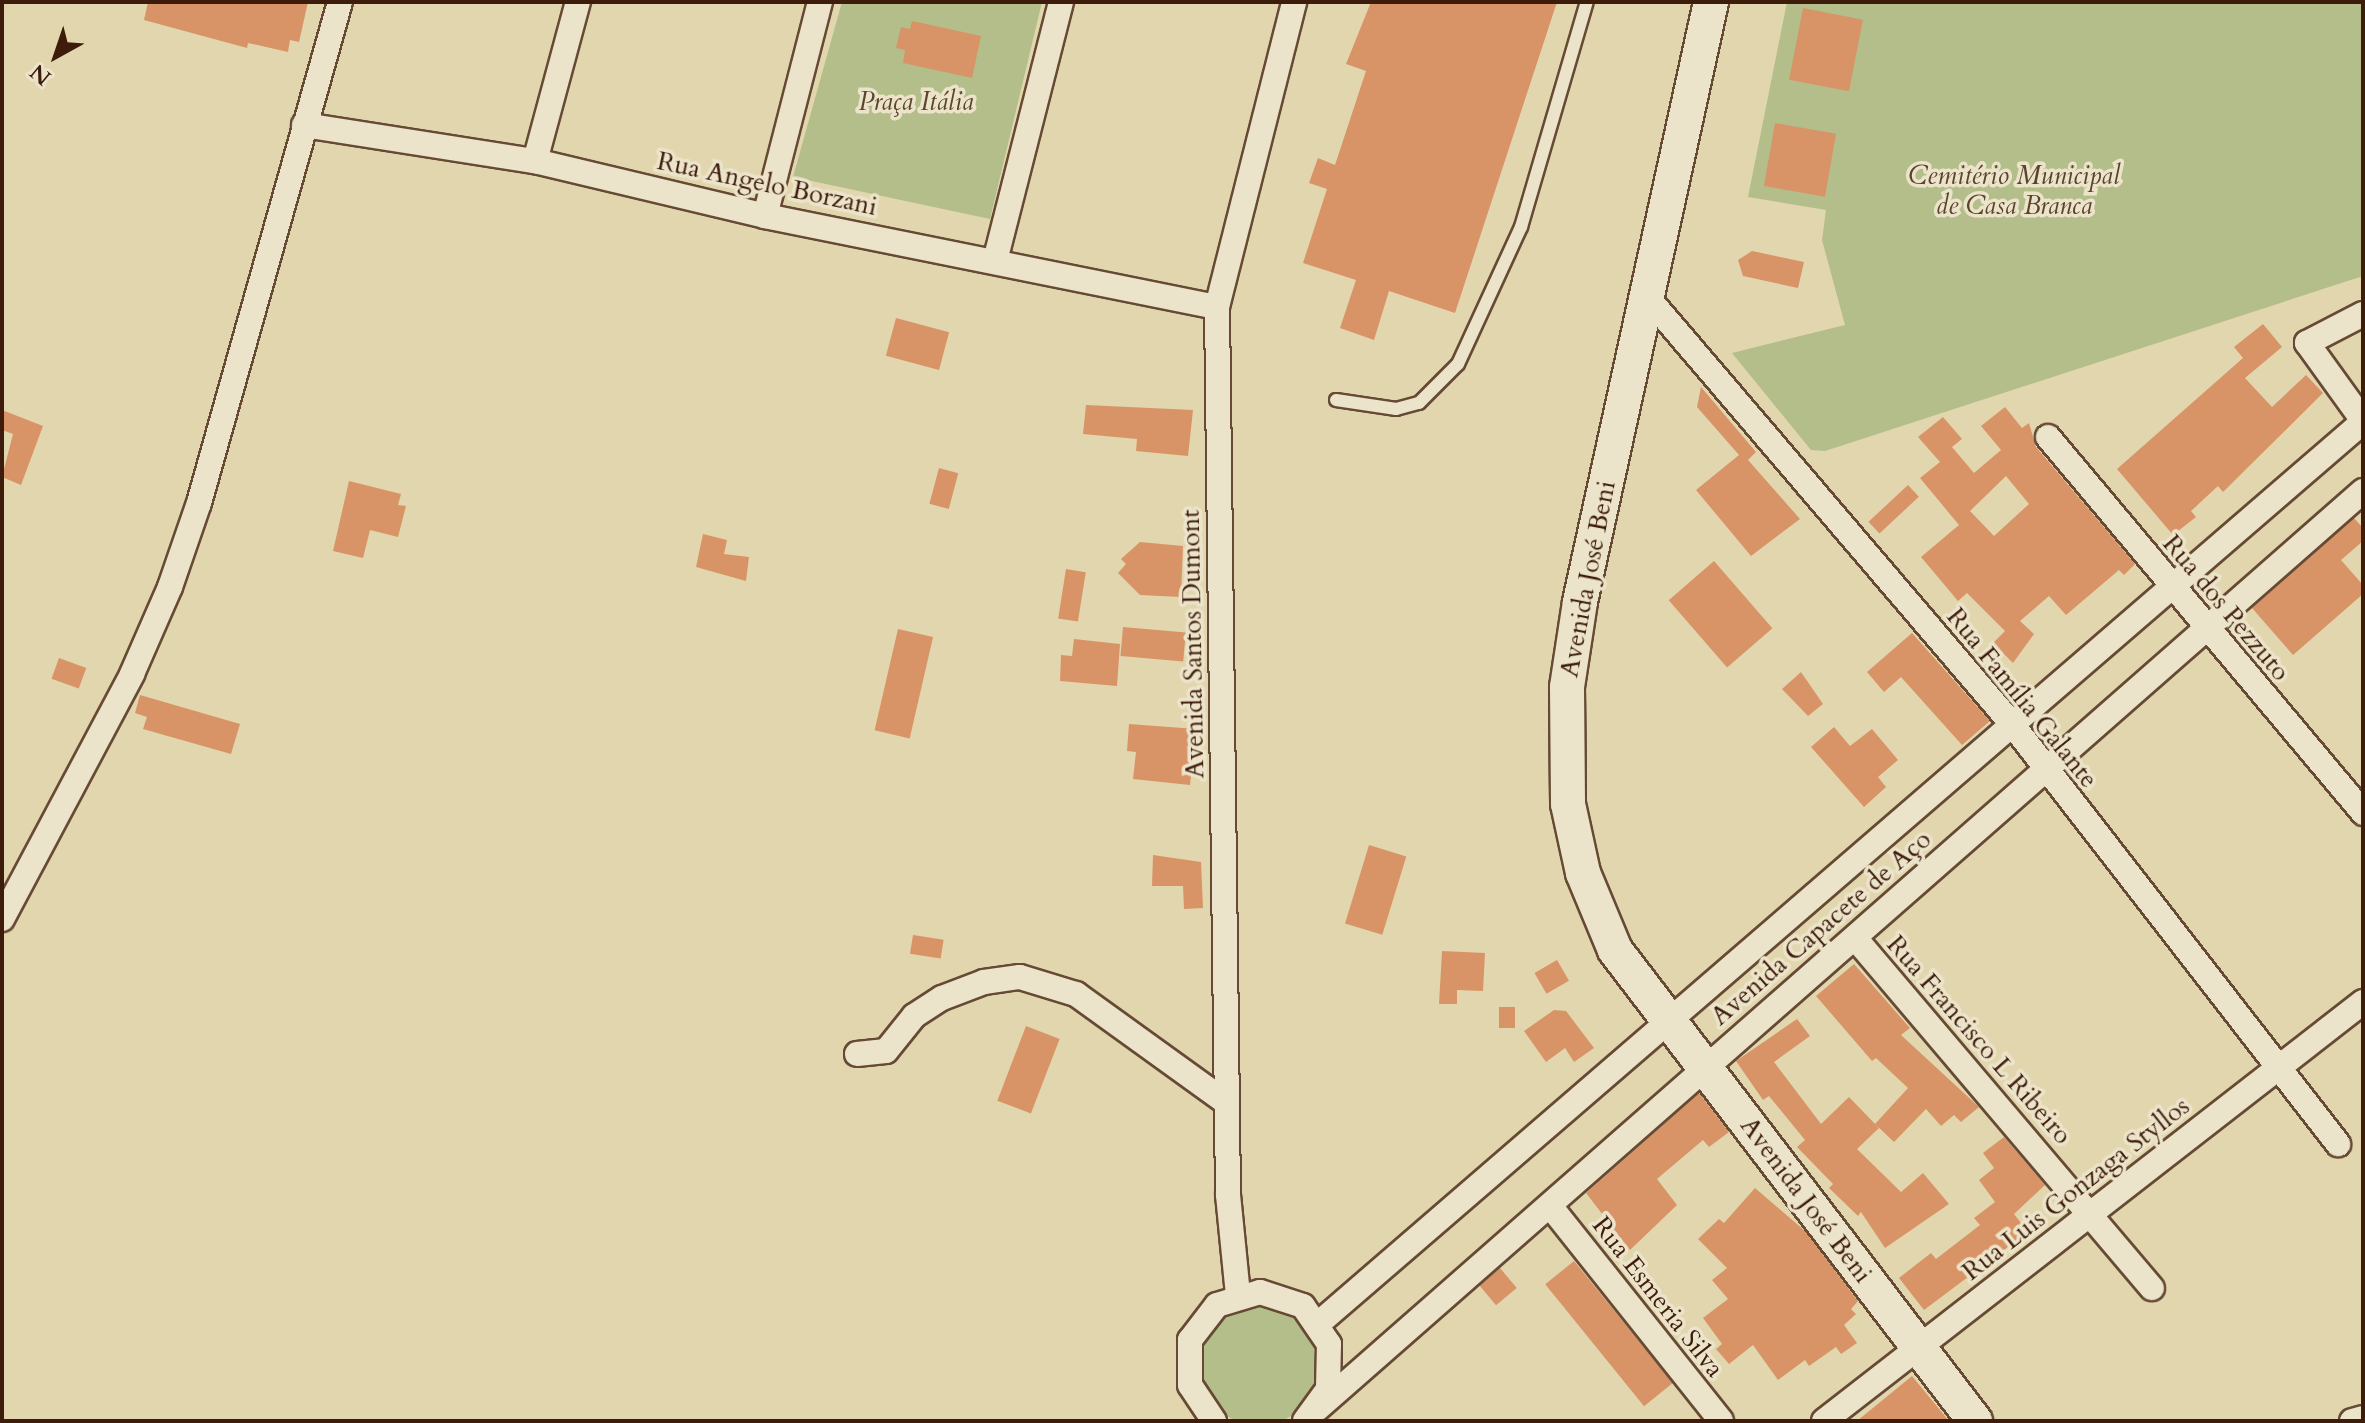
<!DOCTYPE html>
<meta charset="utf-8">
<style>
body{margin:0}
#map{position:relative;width:2365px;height:1423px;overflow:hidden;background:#e2d6ae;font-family:Cardo,serif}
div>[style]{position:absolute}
.green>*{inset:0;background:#b3be8a}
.round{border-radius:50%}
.building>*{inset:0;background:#d89467;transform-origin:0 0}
.roads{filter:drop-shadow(2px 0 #664a34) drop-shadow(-2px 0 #664a34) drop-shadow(0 2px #664a34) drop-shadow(0 -2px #664a34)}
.lane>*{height:12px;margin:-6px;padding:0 6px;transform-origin:6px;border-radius:6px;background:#ece4ca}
.street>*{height:24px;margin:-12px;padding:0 12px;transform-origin:12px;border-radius:12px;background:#ece4ca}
.secondary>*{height:34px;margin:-17px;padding:0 17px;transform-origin:17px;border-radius:17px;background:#ece4ca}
span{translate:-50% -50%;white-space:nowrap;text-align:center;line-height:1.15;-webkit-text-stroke:7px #ece4ca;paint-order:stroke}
.park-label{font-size:26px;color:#5a442c;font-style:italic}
.street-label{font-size:26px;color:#3d1c0c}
.frame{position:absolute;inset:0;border:4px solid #3d1c0c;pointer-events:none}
.north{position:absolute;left:16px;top:16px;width:80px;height:80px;-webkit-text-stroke:6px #ece4ca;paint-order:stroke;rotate:220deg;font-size:22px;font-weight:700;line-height:32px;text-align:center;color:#3d1c0c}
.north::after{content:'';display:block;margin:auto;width:28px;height:36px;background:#3d1c0c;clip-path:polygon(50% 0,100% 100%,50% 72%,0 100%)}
</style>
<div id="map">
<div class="green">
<div style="clip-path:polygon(842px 2px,1042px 2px,990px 219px,793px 177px)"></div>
<div style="clip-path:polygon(1787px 2px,2363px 2px,2363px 276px,1825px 451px,1811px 450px,1732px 353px,1845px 325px,1822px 240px,1826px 210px,1748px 197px)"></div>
<div class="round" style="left:1197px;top:1301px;width:124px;height:124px"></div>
</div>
<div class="building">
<div style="clip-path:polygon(148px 2px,308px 2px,299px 42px,290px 40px,288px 52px,248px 43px,247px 48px,144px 20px)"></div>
<div style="clip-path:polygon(1371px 2px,1557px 2px,1455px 313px,1389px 291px,1374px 340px,1340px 328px,1356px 280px,1303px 263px,1327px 189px,1309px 183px,1318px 158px,1335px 165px,1366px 71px,1346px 64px)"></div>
<div style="left:1803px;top:8px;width:61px;height:73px;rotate:11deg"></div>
<div style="clip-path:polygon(912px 21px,981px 36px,972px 78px,903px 63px,905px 50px,896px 48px,901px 27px,910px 29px)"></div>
<div style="left:1775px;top:123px;width:62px;height:64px;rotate:10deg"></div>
<div style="clip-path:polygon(1752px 251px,1804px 262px,1798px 288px,1743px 276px,1738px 260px)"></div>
<div style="left:896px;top:318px;width:55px;height:39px;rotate:15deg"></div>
<div style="clip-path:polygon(2263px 324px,2282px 347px,2245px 378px,2272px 407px,2306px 375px,2323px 393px,2223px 492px,2218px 486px,2191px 511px,2196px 517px,2173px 535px,2117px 469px,2243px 358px,2234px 347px)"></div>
<div style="clip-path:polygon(1701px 387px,1756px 452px,1748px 460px,1800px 519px,1751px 556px,1696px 490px,1739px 455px,1697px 407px)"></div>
<div style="clip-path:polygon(1086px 405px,1193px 410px,1188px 456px,1136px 451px,1137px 439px,1083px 434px)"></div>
<div style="clip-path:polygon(evenodd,2005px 407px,2022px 428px,2029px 423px,2036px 447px,2135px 564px,2124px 575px,2119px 570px,2066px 615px,2049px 596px,2020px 621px,2034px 634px,2013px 663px,1993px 643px,2005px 631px,1967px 593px,1958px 601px,1921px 557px,1959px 525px,1920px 478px,1940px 462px,1918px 437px,1943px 417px,1962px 439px,1952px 447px,1974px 473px,2001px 450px,1981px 426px,2005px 407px,2006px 476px,2029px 504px,1994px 536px,1970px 511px,2006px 476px)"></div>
<div style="clip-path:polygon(2px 410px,43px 426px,21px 485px,2px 477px,13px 434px,2px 430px)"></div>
<div style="left:939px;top:468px;width:20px;height:37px;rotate:15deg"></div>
<div style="clip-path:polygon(349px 481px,401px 494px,398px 505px,406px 506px,398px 537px,370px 530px,363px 558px,333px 551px)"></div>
<div style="left:1908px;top:485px;width:16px;height:54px;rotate:47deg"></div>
<div style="clip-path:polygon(2354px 518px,2363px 528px,2363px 541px,2341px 560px,2363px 585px,2363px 594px,2293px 655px,2252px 608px)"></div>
<div style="clip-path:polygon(703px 534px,727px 540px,724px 554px,749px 557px,746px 581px,696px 567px)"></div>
<div style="clip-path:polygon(1140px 542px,1183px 546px,1181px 597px,1140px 595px,1118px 573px,1126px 564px,1121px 559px)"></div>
<div style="left:1714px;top:561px;width:89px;height:60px;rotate:49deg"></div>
<div style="left:1066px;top:569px;width:20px;height:50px;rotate:9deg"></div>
<div style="left:1123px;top:627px;width:63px;height:29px;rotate:5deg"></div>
<div style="left:898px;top:629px;width:36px;height:104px;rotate:13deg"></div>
<div style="clip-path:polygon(1912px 633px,1990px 721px,1962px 745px,1901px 677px,1884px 692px,1867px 672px)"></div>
<div style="clip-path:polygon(1074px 639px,1120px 644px,1117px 686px,1060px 681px,1061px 655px,1072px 656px)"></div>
<div style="left:59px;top:658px;width:29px;height:22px;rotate:20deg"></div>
<div style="clip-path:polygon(1801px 672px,1823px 704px,1808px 716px,1782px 689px)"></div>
<div style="clip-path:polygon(140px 695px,240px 724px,231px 754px,143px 729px,147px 717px,135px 713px)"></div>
<div style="clip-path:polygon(1129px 724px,1196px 729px,1190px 785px,1133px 779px,1136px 752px,1127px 751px)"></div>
<div style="clip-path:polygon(1834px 727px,1850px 746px,1872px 729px,1898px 760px,1878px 777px,1886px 787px,1864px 807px,1811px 747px)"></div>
<div style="left:1369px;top:845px;width:39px;height:82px;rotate:17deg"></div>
<div style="clip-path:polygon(1153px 855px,1201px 862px,1203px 908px,1184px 909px,1183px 886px,1152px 886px)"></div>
<div style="left:913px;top:935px;width:31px;height:19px;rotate:9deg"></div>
<div style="clip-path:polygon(1442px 951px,1485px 953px,1483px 991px,1457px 990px,1457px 1004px,1439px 1004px)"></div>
<div style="left:1557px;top:960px;width:24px;height:26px;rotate:60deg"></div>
<div style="clip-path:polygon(1854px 964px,1910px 1028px,1901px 1035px,1979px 1107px,1961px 1122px,1954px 1115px,1941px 1126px,1926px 1109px,1894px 1142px,1875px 1124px,1908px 1088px,1876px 1058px,1872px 1061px,1816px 996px)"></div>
<div style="left:1499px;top:1007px;width:16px;height:21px"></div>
<div style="clip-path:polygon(1554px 1010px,1566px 1011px,1594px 1048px,1574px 1062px,1565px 1048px,1546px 1062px,1524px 1031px)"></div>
<div style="clip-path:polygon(1797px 1019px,1810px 1036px,1774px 1062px,1821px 1124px,1849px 1097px,1879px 1128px,1857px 1149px,1901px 1192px,1923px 1173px,1949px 1204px,1885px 1248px,1861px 1212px,1858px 1216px,1829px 1188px,1833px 1184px,1797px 1147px,1805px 1140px,1769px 1096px,1763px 1100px,1736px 1061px)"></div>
<div style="left:1026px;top:1026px;width:36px;height:80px;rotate:21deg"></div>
<div style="clip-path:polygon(1699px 1093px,1729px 1132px,1709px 1147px,1703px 1140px,1657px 1179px,1677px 1205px,1630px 1250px,1586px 1193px)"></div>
<div style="clip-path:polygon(2004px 1137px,2045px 1185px,2014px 1214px,2028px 1232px,1924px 1310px,1899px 1278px,1931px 1253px,1936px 1259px,1980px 1225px,1974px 1218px,1995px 1202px,1979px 1180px,1994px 1168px,1983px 1153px)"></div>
<div style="clip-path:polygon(1755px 1188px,1805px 1231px,1858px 1301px,1851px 1309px,1856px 1314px,1844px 1325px,1857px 1343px,1841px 1354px,1836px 1347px,1809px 1366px,1805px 1360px,1778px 1380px,1753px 1345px,1729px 1364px,1716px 1349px,1722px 1344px,1703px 1318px,1728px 1299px,1712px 1280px,1727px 1268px,1698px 1239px,1719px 1219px,1724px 1223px)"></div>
<div style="left:1574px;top:1261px;width:157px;height:37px;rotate:51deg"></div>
<div style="left:1500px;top:1268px;width:26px;height:27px;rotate:50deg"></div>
<div style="clip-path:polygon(1912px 1376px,1949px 1421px,1857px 1421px)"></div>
</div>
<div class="roads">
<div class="lane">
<div style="left:1336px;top:400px;width:61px;rotate:8.5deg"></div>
<div style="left:1396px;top:409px;width:24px;rotate:-15deg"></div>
<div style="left:1419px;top:403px;width:55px;rotate:-45deg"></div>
<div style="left:1458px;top:364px;width:151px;rotate:-65.3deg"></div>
<div style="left:1521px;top:227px;width:234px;rotate:-73.7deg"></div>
</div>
<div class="street">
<div style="left:304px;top:125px;width:234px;rotate:8.9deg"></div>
<div style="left:535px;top:161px;width:236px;rotate:13.4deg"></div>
<div style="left:765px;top:216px;width:461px;rotate:11.4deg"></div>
<div style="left:535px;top:161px;width:165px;rotate:-74.9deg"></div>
<div style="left:765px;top:216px;width:221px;rotate:-75.6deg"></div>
<div style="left:995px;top:261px;width:267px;rotate:-75.7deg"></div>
<div style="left:1649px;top:299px;width:559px;rotate:49.5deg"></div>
<div style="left:2012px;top:724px;width:532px;rotate:52.18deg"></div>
<div style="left:2359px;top:415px;width:89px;rotate:-125.8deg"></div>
<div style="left:2307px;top:343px;width:63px;rotate:-27.4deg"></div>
<div style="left:2048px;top:437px;width:491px;rotate:50deg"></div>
<div style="left:2px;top:919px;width:277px;rotate:-62deg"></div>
<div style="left:132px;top:674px;width:95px;rotate:-66.4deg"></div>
<div style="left:170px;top:587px;width:89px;rotate:-71deg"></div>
<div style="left:199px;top:503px;width:520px;rotate:-74.28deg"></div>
<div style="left:1855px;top:938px;width:459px;rotate:49.7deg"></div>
<div style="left:857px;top:1054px;width:29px;rotate:-6deg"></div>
<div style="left:886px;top:1051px;width:45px;rotate:-51.3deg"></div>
<div style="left:914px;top:1016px;width:33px;rotate:-33deg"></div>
<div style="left:942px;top:998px;width:45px;rotate:-20.9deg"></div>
<div style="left:984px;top:982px;width:36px;rotate:-8deg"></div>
<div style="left:1020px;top:977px;width:59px;rotate:16.9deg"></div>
<div style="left:1076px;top:994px;width:185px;rotate:35.8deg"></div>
<div style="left:1551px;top:1207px;width:273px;rotate:51.5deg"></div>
<div style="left:1238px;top:1295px;width:100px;rotate:-95.7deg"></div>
<div style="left:1228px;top:1195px;width:888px;rotate:-90.71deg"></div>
<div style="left:1217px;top:307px;width:315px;rotate:-75.8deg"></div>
<div style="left:1319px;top:1323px;width:1371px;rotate:-40.8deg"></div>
<div style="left:1317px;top:1409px;width:1392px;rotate:-41.27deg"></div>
<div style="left:1214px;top:1421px;width:43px;rotate:-123.7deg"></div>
<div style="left:1190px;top:1385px;width:45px;rotate:-90deg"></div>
<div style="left:1190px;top:1340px;width:44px;rotate:-52.4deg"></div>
<div style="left:1217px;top:1305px;width:45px;rotate:-16.8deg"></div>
<div style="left:1260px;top:1292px;width:45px;rotate:18deg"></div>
<div style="left:1303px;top:1306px;width:46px;rotate:55.6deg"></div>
<div style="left:1329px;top:1344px;width:45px;rotate:91.3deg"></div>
<div style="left:1328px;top:1389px;width:39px;rotate:126deg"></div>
<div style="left:1824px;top:1421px;width:683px;rotate:-37.86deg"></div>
<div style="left:2352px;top:1421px;width:11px;rotate:-15deg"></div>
</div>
<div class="secondary">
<div style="left:1711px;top:2px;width:614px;rotate:102.32deg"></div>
<div style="left:1580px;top:602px;width:86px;rotate:98.7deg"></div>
<div style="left:1567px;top:687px;width:117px;rotate:89.5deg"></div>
<div style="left:1568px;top:804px;width:71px;rotate:77.7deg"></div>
<div style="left:1583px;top:873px;width:83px;rotate:67.4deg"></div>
<div style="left:1615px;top:950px;width:593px;rotate:52.61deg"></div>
</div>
</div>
<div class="park-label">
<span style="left:916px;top:102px">Praça Itália</span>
<span style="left:2014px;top:191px">Cemitério Municipal<br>de Casa Branca</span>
</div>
<div class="street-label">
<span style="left:767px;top:184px;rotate:12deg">Rua Angelo Borzani</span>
<span style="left:1588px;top:579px;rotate:-79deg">Avenida José Beni</span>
<span style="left:2226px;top:608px;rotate:50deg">Rua dos Pezzuto</span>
<span style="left:1193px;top:644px;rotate:-91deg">Avenida Santos Dumont</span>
<span style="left:2022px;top:698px;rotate:51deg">Rua Família Galante</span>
<span style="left:1821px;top:928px;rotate:-41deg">Avenida Capacete de Aço</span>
<span style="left:1979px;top:1040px;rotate:49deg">Rua Francisco L Ribeiro</span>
<span style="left:2076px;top:1189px;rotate:-38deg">Rua Luis Gonzaga Styllos</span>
<span style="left:1806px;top:1200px;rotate:53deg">Avenida José Beni</span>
<span style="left:1658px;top:1297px;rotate:52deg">Rua Esmeria Silva</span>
</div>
<div class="frame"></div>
<div class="north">N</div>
</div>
